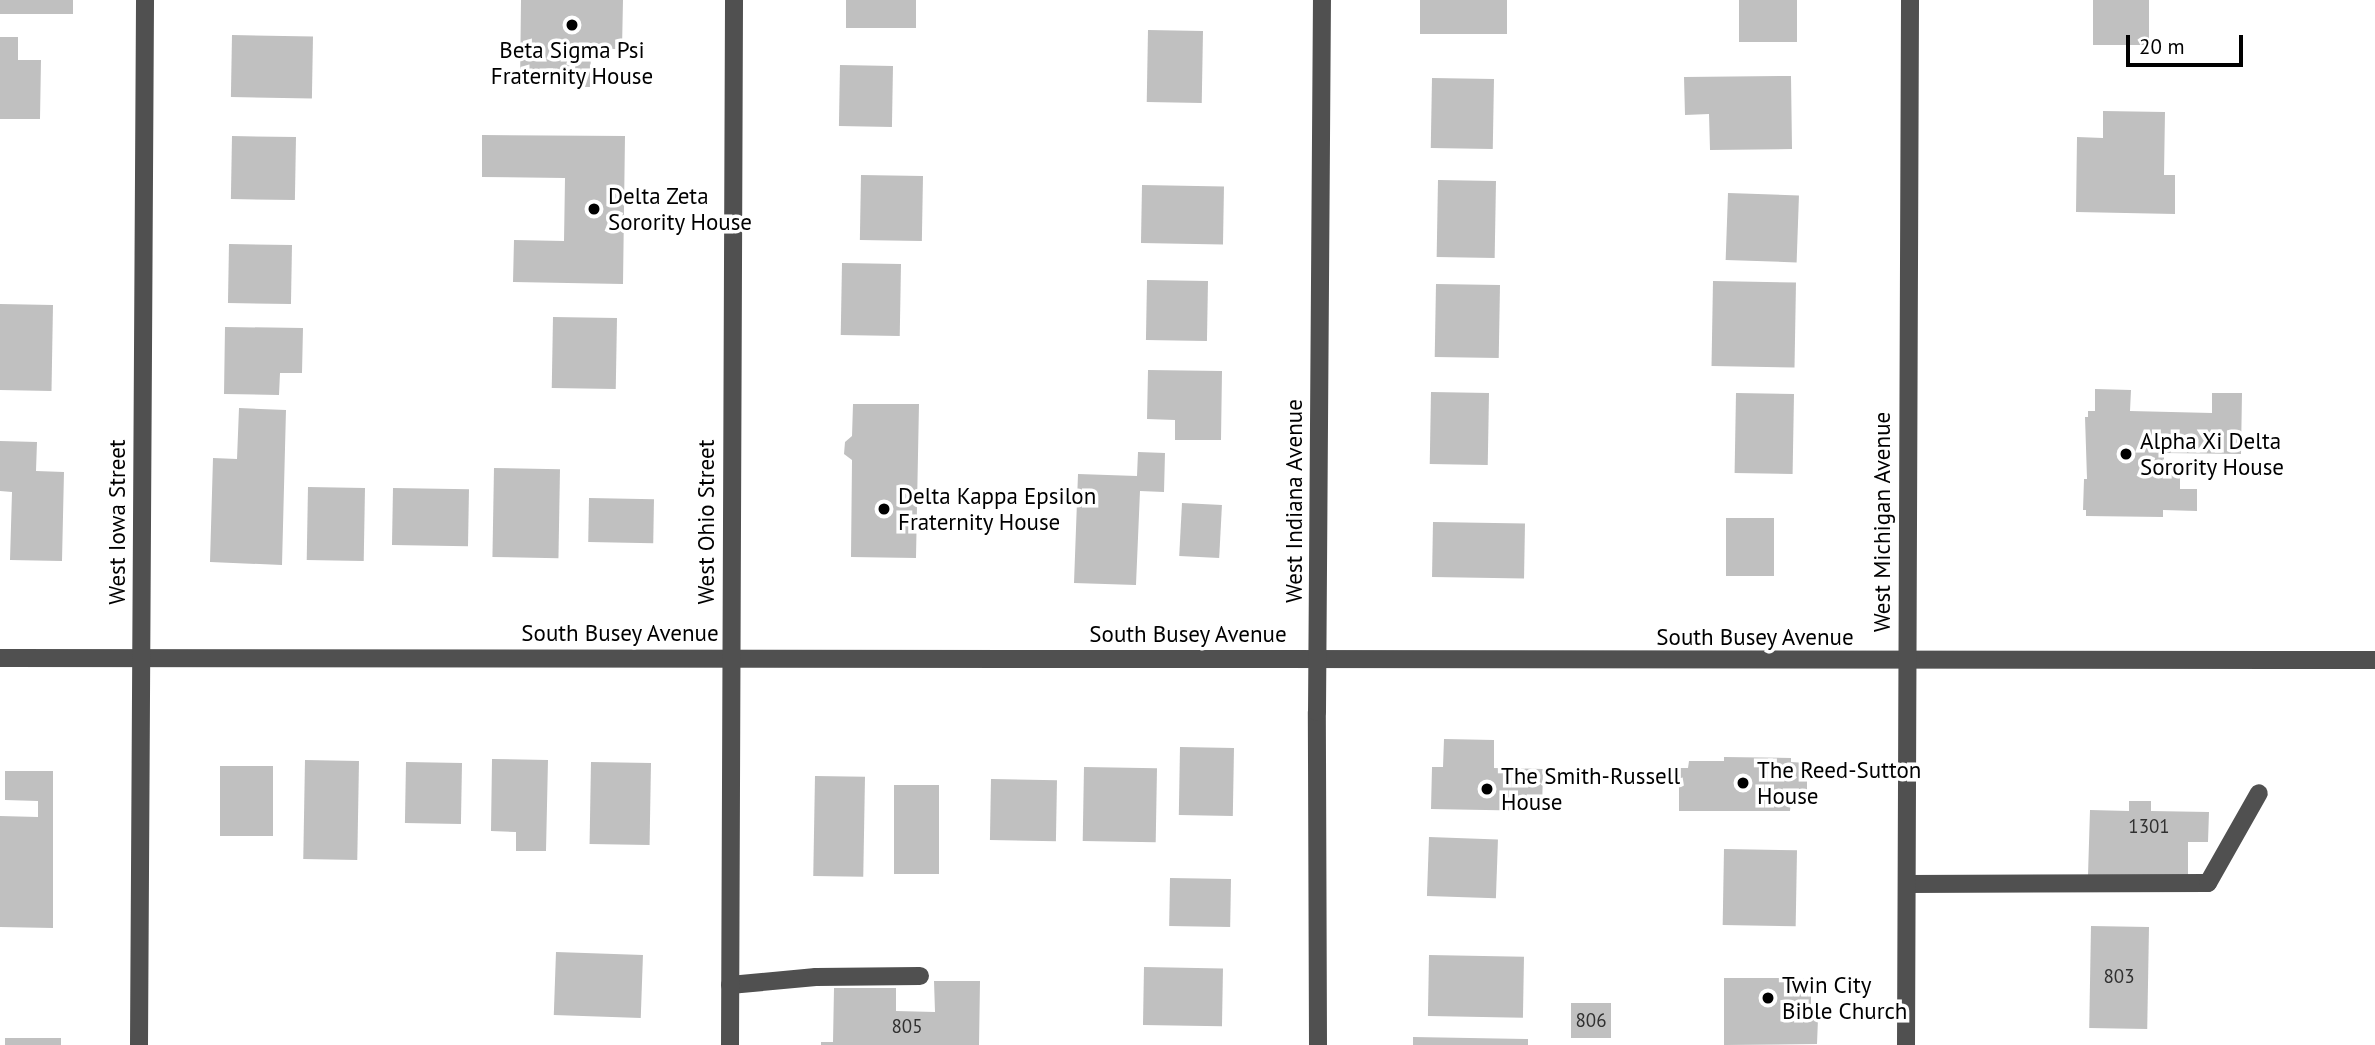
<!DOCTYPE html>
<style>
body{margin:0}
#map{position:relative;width:2375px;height:1045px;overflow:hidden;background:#fff;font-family:"PT Sans",sans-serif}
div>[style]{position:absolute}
.building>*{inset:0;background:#c0c0c0;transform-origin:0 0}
.minor>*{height:18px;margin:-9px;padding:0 9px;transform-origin:9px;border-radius:9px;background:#505050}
.dots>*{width:19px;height:19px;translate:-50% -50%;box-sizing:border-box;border:4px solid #fff;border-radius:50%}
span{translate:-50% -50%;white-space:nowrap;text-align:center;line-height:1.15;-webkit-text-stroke:7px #fff;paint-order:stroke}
.number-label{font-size:19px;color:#303030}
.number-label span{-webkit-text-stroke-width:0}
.poi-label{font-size:23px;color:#000}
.left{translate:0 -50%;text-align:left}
.street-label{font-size:23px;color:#000}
.scale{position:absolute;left:2126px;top:35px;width:117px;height:32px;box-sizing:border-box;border:4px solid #000;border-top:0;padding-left:9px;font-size:21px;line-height:24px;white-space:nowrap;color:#000;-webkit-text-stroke:5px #fff;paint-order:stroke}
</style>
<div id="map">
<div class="building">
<div style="left:0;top:0;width:73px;height:14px"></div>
<div style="clip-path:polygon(521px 0,623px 0,622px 49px,591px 49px,590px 87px,520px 86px)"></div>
<div style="left:846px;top:0;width:70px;height:28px"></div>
<div style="left:1420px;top:0;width:87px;height:34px"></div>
<div style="left:1739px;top:0;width:58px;height:42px"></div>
<div style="left:2093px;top:0;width:56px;height:45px"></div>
<div style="left:1148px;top:30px;width:55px;height:72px;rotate:1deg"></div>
<div style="left:232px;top:35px;width:81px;height:62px;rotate:1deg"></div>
<div style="clip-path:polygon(0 37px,18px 37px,18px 60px,41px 60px,40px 119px,0 119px)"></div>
<div style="left:840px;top:65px;width:53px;height:61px;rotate:1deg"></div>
<div style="clip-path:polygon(1791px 76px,1792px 149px,1710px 150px,1709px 114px,1685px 115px,1684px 77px)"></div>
<div style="left:1432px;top:78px;width:62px;height:70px;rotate:1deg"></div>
<div style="clip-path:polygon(2103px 111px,2165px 112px,2164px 175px,2175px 175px,2175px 214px,2076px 212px,2077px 137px,2103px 138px)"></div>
<div style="clip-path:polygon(482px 135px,625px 136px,623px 284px,513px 282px,514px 240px,564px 241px,565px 178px,482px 177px)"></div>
<div style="left:232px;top:136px;width:64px;height:63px;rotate:1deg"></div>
<div style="left:861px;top:175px;width:62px;height:65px;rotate:1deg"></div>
<div style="left:1438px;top:180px;width:58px;height:77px;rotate:1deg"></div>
<div style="left:1142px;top:185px;width:82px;height:58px;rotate:1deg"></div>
<div style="left:1728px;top:193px;width:71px;height:67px;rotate:2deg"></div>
<div style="left:229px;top:244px;width:63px;height:59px;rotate:1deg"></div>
<div style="left:842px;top:263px;width:59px;height:72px;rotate:1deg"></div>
<div style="left:1147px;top:280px;width:61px;height:60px;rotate:1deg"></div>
<div style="left:1713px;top:281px;width:83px;height:85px;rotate:1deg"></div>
<div style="left:1436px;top:284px;width:64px;height:73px;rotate:1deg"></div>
<div style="left:0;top:304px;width:53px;height:86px;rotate:1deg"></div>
<div style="left:553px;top:317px;width:64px;height:71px;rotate:1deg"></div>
<div style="clip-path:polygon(225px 327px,303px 328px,302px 373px,280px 373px,279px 395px,224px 394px)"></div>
<div style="clip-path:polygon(1148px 370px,1222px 371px,1221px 440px,1175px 440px,1175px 420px,1147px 419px)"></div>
<div style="clip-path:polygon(2095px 389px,2131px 390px,2130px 411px,2212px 413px,2212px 393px,2242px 393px,2241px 454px,2164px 453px,2164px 462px,2180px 463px,2180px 489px,2197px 489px,2197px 511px,2163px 510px,2163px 517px,2086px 516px,2086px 510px,2083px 510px,2084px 479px,2087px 479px,2085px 417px,2088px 417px,2088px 411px,2095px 411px)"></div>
<div style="left:1431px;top:392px;width:58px;height:72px;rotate:1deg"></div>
<div style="left:1736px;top:393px;width:58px;height:80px;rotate:1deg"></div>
<div style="clip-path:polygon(853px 404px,919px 404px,916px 558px,851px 557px,852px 460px,844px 454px,845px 442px,852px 436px)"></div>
<div style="clip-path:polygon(239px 408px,286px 410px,282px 565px,210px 562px,213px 458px,237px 459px)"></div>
<div style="clip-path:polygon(0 441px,37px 442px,36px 471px,64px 472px,62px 561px,10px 560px,12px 492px,0 491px)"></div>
<div style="clip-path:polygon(1138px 452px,1165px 453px,1164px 492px,1140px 491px,1136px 585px,1074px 583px,1078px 474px,1137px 476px)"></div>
<div style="left:494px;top:468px;width:66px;height:89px;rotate:1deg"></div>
<div style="left:308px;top:487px;width:57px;height:73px;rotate:1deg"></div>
<div style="left:393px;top:488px;width:76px;height:57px;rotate:1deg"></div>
<div style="left:589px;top:498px;width:65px;height:44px;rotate:1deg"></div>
<div style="left:1182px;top:503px;width:40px;height:53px;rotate:3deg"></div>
<div style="left:1726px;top:518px;width:48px;height:58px"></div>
<div style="left:1433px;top:522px;width:92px;height:55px;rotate:1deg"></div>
<div style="clip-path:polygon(1444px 739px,1494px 740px,1494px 768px,1543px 769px,1542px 811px,1431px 809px,1432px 767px,1443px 767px)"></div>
<div style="left:1180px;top:747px;width:54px;height:68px;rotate:1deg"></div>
<div style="clip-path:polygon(1724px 757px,1791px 758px,1791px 762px,1807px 763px,1807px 799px,1791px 799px,1790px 811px,1679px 811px,1679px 768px,1688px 768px,1689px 761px,1724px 761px)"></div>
<div style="clip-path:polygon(492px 759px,548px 760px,546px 851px,516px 851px,516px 832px,491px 831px)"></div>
<div style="left:305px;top:760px;width:54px;height:99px;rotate:1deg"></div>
<div style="left:406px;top:762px;width:56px;height:61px;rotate:1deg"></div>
<div style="left:591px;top:762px;width:60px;height:82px;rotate:1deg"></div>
<div style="left:220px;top:766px;width:53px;height:70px"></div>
<div style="left:1084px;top:767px;width:73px;height:74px;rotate:1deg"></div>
<div style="clip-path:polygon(5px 771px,53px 771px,53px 928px,0 927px,0 816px,38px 817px,38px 801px,5px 800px)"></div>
<div style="left:815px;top:776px;width:50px;height:100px;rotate:1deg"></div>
<div style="left:991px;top:779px;width:66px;height:61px;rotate:1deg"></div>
<div style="left:939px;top:785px;width:89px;height:45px;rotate:90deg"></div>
<div style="clip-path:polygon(2129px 801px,2151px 801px,2151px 811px,2209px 812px,2208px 842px,2188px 842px,2188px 876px,2088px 875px,2090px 810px,2129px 811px)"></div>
<div style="left:1429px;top:837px;width:69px;height:59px;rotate:2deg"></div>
<div style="left:1724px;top:849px;width:73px;height:76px;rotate:1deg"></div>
<div style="left:1170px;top:878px;width:61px;height:48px;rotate:1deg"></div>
<div style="left:2091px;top:926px;width:58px;height:102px;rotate:1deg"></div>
<div style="left:556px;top:952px;width:87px;height:63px;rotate:2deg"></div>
<div style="left:1429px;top:955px;width:95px;height:61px;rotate:1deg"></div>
<div style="left:1144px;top:967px;width:79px;height:58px;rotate:1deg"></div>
<div style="clip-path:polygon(1724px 978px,1811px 978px,1811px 1018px,1818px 1019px,1817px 1044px,1724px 1045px)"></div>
<div style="clip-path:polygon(934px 981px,980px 981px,979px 1045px,821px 1045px,821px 1042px,833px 1042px,834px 988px,896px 988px,896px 1011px,935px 1012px)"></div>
<div style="left:1611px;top:1003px;width:35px;height:40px;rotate:90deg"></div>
<div style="clip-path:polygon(1413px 1037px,1528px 1039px,1528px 1045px,1413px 1045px)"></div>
<div style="left:5px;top:1038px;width:56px;height:7px"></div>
</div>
<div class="minor">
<div style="left:0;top:658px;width:2375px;rotate:0.05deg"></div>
<div style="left:1907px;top:884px;width:301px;rotate:-0.2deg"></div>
<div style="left:2208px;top:883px;width:103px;rotate:-60.5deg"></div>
<div style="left:730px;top:985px;width:86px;rotate:-5.3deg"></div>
<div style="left:816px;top:977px;width:104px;rotate:-0.6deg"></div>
<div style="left:139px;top:1045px;width:1045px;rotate:-89.67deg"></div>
<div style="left:730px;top:1045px;width:1045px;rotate:-89.78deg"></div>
<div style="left:1318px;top:1045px;width:333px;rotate:-90.2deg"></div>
<div style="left:1317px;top:712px;width:712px;rotate:-89.6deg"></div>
<div style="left:1906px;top:1045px;width:1045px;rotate:-89.78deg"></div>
</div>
<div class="dots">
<div style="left:572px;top:25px;background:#000"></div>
<div style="left:594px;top:209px;background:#000"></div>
<div style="left:2126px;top:454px;background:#000"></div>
<div style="left:884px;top:509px;background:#000"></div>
<div style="left:1743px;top:783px;background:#000"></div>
<div style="left:1487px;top:789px;background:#000"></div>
<div style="left:1768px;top:998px;background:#000"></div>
</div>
<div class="number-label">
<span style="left:2149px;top:827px">1301</span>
<span style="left:2119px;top:977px">803</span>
<span style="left:1591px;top:1021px">806</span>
<span style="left:907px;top:1027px">805</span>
</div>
<div class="poi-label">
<span style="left:572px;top:63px">Beta Sigma Psi<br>Fraternity House</span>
<span class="left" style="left:608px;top:209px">Delta Zeta<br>Sorority House</span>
<span class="left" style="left:2140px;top:454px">Alpha Xi Delta<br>Sorority House</span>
<span class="left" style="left:898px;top:509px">Delta Kappa Epsilon<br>Fraternity House</span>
<span class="left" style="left:1757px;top:783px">The Reed-Sutton<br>House</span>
<span class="left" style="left:1501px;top:789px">The Smith-Russell<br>House</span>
<span class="left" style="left:1782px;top:998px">Twin City<br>Bible Church</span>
</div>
<div class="street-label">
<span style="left:1294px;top:501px;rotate:-90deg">West Indiana Avenue</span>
<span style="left:117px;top:522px;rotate:-90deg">West Iowa Street</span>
<span style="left:706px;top:522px;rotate:-90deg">West Ohio Street</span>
<span style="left:1882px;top:522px;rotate:-90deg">West Michigan Avenue</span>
<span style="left:620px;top:633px">South Busey Avenue</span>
<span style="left:1188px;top:634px">South Busey Avenue</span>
<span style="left:1755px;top:637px">South Busey Avenue</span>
</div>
<div class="scale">20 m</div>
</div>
